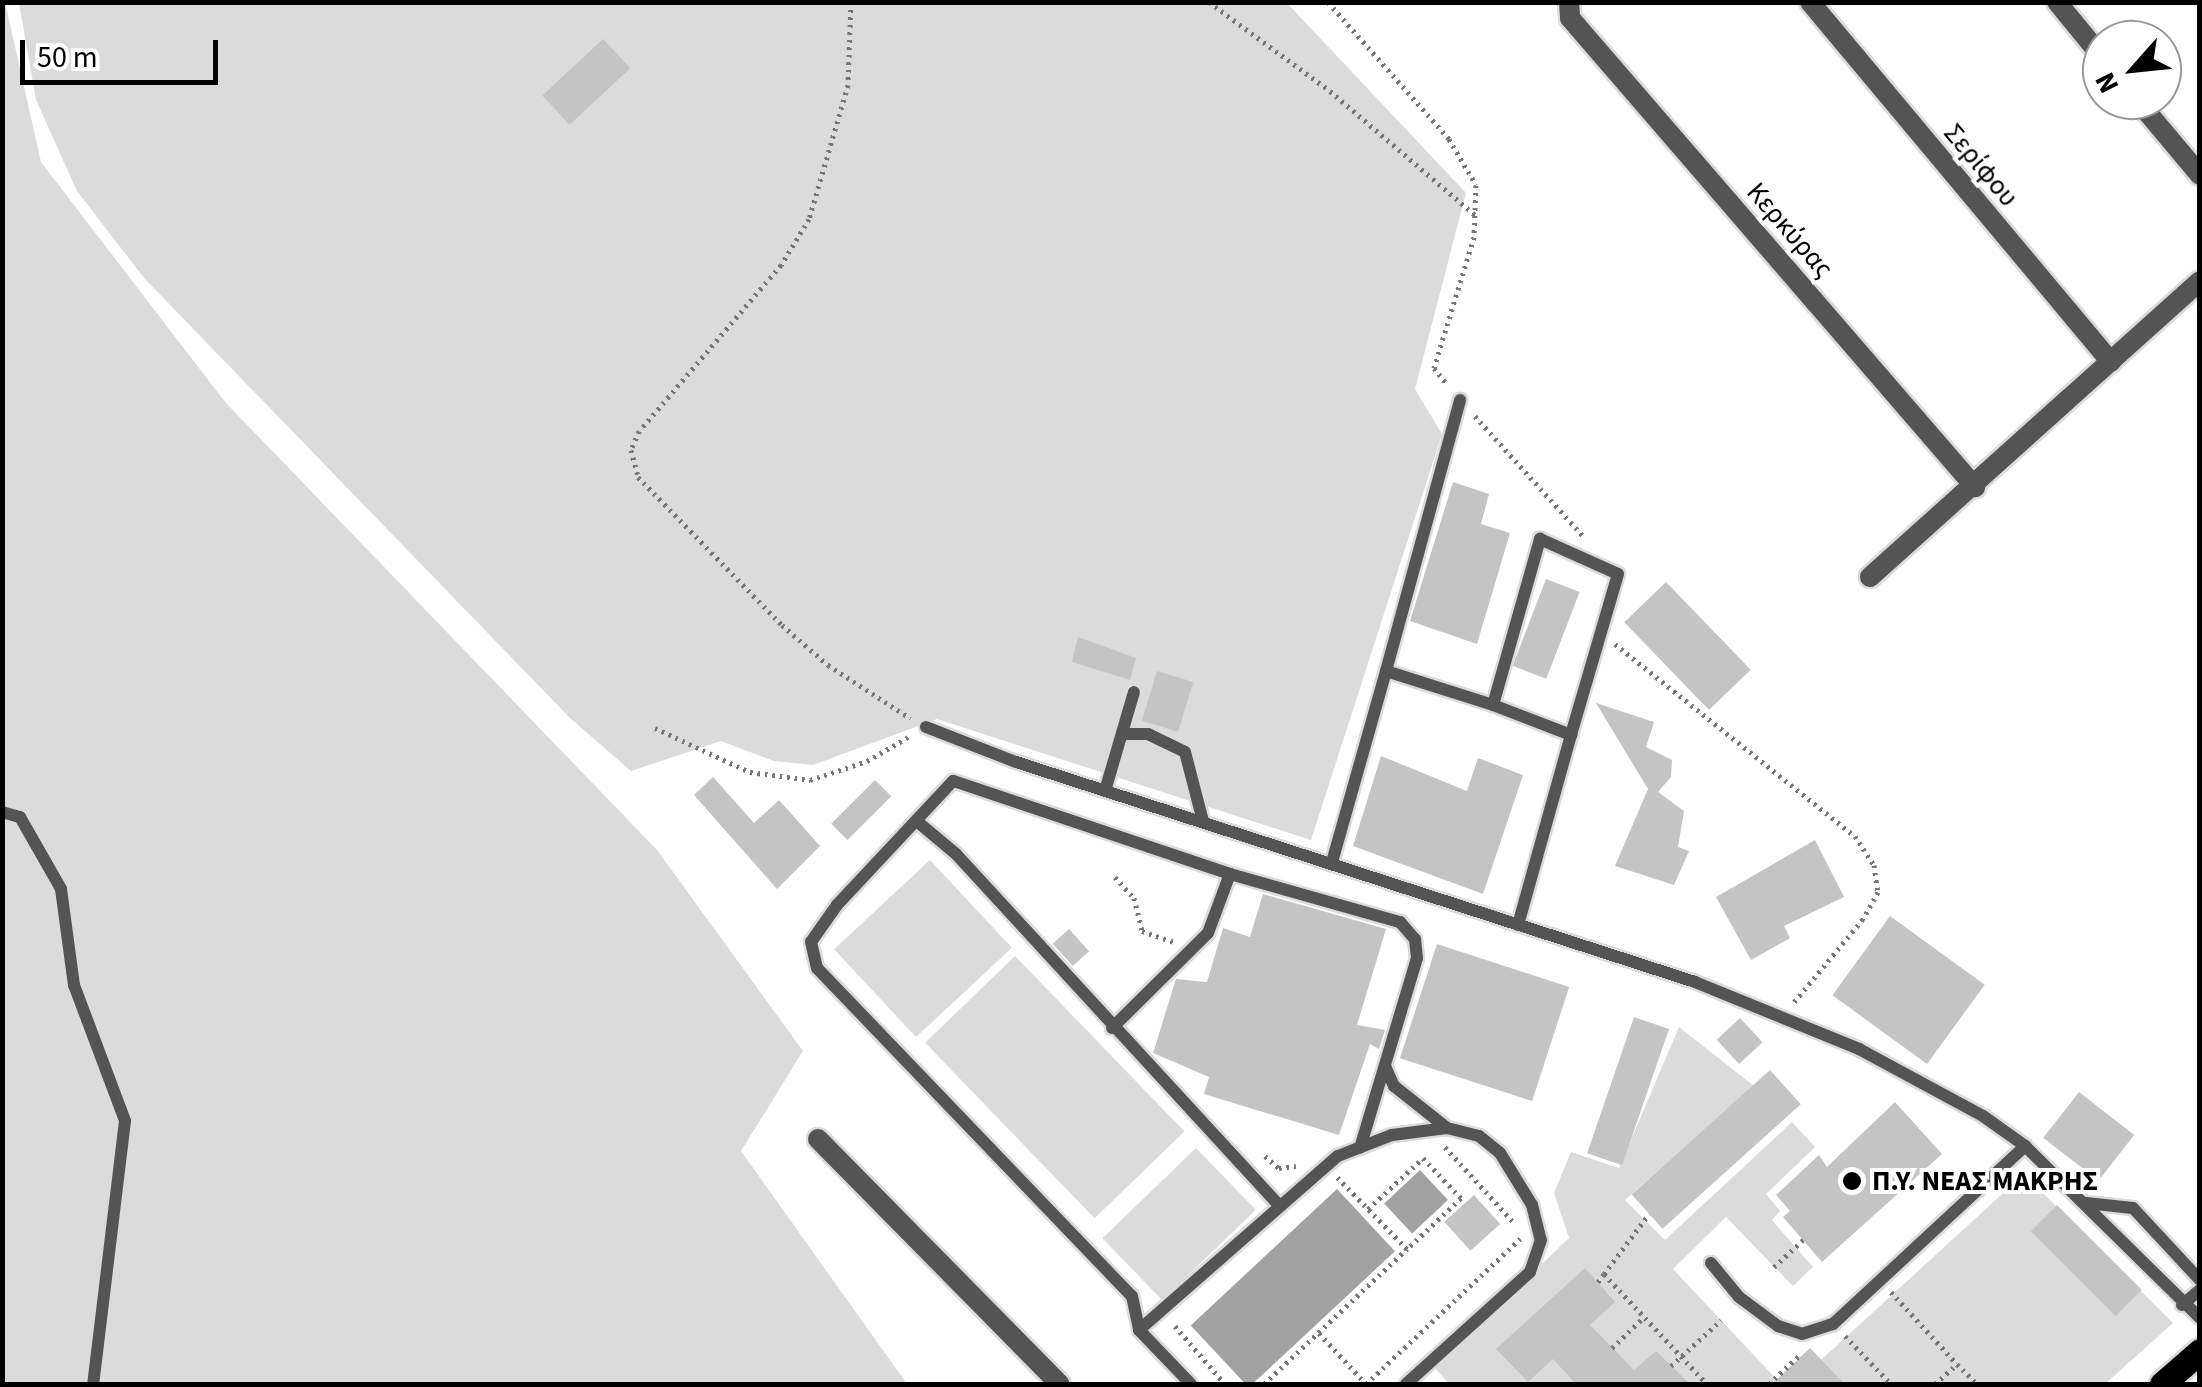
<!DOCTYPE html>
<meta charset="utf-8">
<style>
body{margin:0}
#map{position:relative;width:2202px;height:1387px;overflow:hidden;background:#fff;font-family:"Source Sans 3",sans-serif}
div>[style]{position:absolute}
.green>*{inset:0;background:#dbdbdb;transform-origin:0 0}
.water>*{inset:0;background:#a2a2a2;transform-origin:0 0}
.building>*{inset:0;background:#c4c4c4;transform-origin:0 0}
.path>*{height:5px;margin-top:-2.5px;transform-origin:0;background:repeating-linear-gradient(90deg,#767676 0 2.5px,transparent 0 7.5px)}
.roads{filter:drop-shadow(2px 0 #dbdbdb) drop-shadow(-2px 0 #dbdbdb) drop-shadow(0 2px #dbdbdb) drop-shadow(0 -2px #dbdbdb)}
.lane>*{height:12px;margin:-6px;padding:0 6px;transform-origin:6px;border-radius:6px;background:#545454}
.street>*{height:20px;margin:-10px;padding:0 10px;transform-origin:10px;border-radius:10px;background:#545454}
.primary>*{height:25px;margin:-12.5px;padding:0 12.5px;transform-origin:12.5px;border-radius:12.5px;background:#000}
.dots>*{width:28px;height:28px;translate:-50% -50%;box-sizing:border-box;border:5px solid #fff;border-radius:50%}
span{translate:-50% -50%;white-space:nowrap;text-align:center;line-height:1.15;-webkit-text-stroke:8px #fff;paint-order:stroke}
.street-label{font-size:28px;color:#000}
.poi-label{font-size:28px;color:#000;font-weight:700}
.left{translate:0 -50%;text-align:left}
.frame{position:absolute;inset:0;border:5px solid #000;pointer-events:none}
.north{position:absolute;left:2082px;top:20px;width:100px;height:100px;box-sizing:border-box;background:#fff;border:2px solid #999;border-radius:50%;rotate:243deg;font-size:28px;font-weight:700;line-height:40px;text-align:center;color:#000}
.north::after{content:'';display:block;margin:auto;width:35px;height:45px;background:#000;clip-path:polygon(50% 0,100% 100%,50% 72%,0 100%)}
.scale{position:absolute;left:20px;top:40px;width:198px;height:45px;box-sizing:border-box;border:5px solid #000;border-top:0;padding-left:12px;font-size:30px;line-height:35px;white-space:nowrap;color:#000;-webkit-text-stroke:8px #fff;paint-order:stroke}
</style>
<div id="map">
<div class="green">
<div style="clip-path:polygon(5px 2px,41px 162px,225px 402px,657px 850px,803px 1051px,741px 1151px,907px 1384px,3px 1384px)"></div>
<div style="clip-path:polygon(19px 3px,1287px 3px,1466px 193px,1415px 389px,1442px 434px,1311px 840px,937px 719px,813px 765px,774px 761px,721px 741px,631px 771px,571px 719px,144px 278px,77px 191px,36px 100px)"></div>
<div style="left:930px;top:860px;width:120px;height:131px;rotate:47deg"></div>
<div style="left:1015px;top:956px;width:244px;height:125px;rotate:46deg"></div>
<div style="clip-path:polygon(1679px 1027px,1754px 1086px,1625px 1200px,1665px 1240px,1792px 1122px,1815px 1147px,1766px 1194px,1780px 1211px,1772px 1220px,1813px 1267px,1793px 1286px,1726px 1217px,1673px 1269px,1781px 1384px,1449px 1384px,1434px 1367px,1569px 1238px,1554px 1193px,1571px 1152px,1619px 1168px)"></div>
<div style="left:1196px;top:1148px;width:86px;height:130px;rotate:46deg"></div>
<div style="clip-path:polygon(2024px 1174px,2173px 1323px,2105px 1384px,1845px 1384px,1821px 1360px)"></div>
</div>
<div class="water">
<div style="left:1420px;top:1170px;width:41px;height:49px;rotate:47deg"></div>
<div style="left:1337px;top:1189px;width:85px;height:200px;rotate:47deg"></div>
</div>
<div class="building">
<div style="left:603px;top:39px;width:40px;height:83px;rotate:47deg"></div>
<div style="clip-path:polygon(1453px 482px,1489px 494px,1481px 524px,1510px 533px,1477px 644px,1410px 621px)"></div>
<div style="left:1546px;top:579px;width:36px;height:93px;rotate:21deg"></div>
<div style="left:1666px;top:582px;width:122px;height:58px;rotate:46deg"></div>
<div style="clip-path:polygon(1078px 637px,1136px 658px,1130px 680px,1072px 662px)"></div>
<div style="left:1157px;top:671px;width:38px;height:52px;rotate:17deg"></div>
<div style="clip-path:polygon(1596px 703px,1654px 722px,1646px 747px,1672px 760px,1671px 777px,1658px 792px,1684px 811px,1678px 847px,1689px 851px,1674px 885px,1615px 866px,1648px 789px)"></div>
<div style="clip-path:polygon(1381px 756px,1467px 791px,1478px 758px,1523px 775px,1483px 894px,1353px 846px)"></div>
<div style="clip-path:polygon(713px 777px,754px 823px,779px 800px,820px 846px,777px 889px,694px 795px)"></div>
<div style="left:875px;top:780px;width:23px;height:62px;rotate:45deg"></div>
<div style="clip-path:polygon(1815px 840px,1844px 897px,1784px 926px,1790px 938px,1751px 960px,1716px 897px)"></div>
<div style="clip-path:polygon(1263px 894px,1386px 929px,1357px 1025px,1385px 1030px,1379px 1049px,1370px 1044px,1339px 1135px,1204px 1094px,1209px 1077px,1153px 1053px,1176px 979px,1207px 982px,1223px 928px,1250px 937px)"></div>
<div style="left:1890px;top:916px;width:117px;height:98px;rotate:36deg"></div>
<div style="left:1069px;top:929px;width:30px;height:22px;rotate:48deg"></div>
<div style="left:1437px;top:944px;width:139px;height:120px;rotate:18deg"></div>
<div style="left:1634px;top:1017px;width:37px;height:144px;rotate:19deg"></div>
<div style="left:1740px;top:1018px;width:33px;height:32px;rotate:47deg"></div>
<div style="left:1770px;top:1070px;width:46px;height:186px;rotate:48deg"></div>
<div style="left:2079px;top:1092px;width:70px;height:58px;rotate:38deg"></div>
<div style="clip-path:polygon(1895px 1102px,1942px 1154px,1822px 1262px,1783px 1217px,1790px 1211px,1776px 1195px,1819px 1155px,1827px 1167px)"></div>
<div style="left:1474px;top:1195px;width:39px;height:40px;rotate:48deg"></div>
<div style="left:2057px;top:1205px;width:120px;height:37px;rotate:45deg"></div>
<div style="clip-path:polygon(1585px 1268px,1615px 1302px,1590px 1325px,1634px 1370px,1656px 1351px,1690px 1384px,1576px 1384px,1553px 1359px,1528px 1382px,1496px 1349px)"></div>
<div style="clip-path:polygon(1810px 1348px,1845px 1384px,1772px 1384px)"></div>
</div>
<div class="path">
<div style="left:851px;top:2px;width:83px;rotate:92.1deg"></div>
<div style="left:848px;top:85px;width:140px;rotate:106.2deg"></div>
<div style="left:809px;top:219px;width:54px;rotate:121.3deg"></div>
<div style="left:781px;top:265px;width:218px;rotate:130.5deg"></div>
<div style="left:639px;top:431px;width:21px;rotate:113deg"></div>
<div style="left:631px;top:450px;width:28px;rotate:75deg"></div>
<div style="left:638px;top:477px;width:206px;rotate:45.8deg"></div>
<div style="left:782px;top:625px;width:61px;rotate:41deg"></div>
<div style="left:828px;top:665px;width:98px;rotate:32.9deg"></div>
<div style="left:1209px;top:2px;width:150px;rotate:36.3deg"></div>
<div style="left:1330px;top:91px;width:191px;rotate:40.5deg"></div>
<div style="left:1328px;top:2px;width:183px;rotate:48.5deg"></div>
<div style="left:1449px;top:139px;width:53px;rotate:59.6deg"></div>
<div style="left:1476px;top:185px;width:52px;rotate:92.2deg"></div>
<div style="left:1474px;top:237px;width:137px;rotate:107deg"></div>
<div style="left:1434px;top:368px;width:22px;rotate:51deg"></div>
<div style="left:1475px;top:416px;width:164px;rotate:48deg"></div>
<div style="left:1615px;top:644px;width:307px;rotate:38.7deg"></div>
<div style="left:1855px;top:836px;width:35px;rotate:57deg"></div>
<div style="left:1874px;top:865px;width:27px;rotate:82deg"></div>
<div style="left:1878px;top:892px;width:31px;rotate:119deg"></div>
<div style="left:1863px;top:919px;width:108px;rotate:129.7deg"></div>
<div style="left:655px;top:728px;width:105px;rotate:24.9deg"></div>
<div style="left:750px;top:772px;width:61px;rotate:7.6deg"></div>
<div style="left:810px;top:780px;width:60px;rotate:-18.4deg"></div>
<div style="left:867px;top:761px;width:50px;rotate:-30.2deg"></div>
<div style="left:1115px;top:877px;width:28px;rotate:48deg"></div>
<div style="left:1134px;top:898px;width:34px;rotate:76deg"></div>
<div style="left:1142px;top:931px;width:34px;rotate:19deg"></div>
<div style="left:1445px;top:1147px;width:104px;rotate:47.7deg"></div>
<div style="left:1265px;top:1156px;width:18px;rotate:41deg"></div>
<div style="left:1279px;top:1168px;width:17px;rotate:-7deg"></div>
<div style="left:1368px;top:1209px;width:75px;rotate:-42.8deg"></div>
<div style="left:1423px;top:1158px;width:55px;rotate:46.5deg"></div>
<div style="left:1461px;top:1198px;width:74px;rotate:136.6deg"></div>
<div style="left:1774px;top:1267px;width:40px;rotate:-43deg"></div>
<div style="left:1604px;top:1274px;width:75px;rotate:-53.1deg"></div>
<div style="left:1598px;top:1282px;width:10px;rotate:-53deg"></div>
<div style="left:1604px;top:1274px;width:151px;rotate:46.9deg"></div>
<div style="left:1891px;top:1292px;width:98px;rotate:47.5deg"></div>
<div style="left:1175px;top:1326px;width:77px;rotate:49.2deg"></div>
<div style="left:1319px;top:1333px;width:69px;rotate:47.3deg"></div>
<div style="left:1845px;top:1336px;width:66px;rotate:46.2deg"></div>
<div style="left:1612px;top:1348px;width:45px;rotate:-44.1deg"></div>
<div style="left:1671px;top:1366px;width:68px;rotate:-42.6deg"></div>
<div style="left:1264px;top:1384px;width:197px;rotate:-43.4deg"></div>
<div style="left:1407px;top:1249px;width:100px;rotate:-134.2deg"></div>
<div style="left:1366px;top:1384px;width:212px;rotate:-43.3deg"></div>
<div style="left:1769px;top:1384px;width:44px;rotate:-43.2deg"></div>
<div style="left:1935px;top:1384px;width:30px;rotate:-42deg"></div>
<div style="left:1957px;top:1364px;width:28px;rotate:45deg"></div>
</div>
<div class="roads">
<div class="lane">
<div style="left:1386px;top:671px;width:281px;rotate:-74.7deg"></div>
<div style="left:1493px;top:705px;width:173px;rotate:-74.2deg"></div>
<div style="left:1540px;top:539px;width:85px;rotate:24.2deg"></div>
<div style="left:1618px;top:574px;width:168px;rotate:106.3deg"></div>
<div style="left:926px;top:727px;width:97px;rotate:21.3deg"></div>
<div style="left:1016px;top:762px;width:714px;rotate:17.95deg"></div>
<div style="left:1695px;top:982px;width:177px;rotate:22.2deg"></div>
<div style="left:1859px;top:1049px;width:141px;rotate:28.4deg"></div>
<div style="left:1983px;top:1116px;width:52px;rotate:35.5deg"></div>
<div style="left:2025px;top:1146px;width:245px;rotate:44.5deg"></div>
<div style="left:1124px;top:734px;width:24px"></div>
<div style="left:1148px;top:734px;width:41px;rotate:25.9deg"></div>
<div style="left:1185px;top:752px;width:71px;rotate:75.4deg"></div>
<div style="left:1105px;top:791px;width:103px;rotate:-73.7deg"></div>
<div style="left:2px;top:812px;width:19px;rotate:16deg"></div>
<div style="left:20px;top:817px;width:83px;rotate:60.3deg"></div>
<div style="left:61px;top:889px;width:97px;rotate:82.3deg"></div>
<div style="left:74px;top:985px;width:145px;rotate:69.4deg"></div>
<div style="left:125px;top:1121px;width:265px;rotate:96.9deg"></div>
<div style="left:919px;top:823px;width:48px;rotate:40deg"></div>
<div style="left:956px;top:854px;width:476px;rotate:47.4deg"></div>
<div style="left:1332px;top:862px;width:198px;rotate:-74.2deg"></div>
<div style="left:1386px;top:671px;width:112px;rotate:17.6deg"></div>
<div style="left:1493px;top:705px;width:84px;rotate:21deg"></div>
<div style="left:1571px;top:735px;width:197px;rotate:105.6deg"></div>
<div style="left:1230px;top:874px;width:177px;rotate:15.8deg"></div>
<div style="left:1400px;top:922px;width:23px;rotate:49deg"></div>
<div style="left:1415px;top:939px;width:19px;rotate:84deg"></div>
<div style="left:1417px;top:958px;width:198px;rotate:106.7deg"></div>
<div style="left:1112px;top:1028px;width:135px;rotate:-44.7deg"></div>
<div style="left:1208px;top:933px;width:63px;rotate:-69.6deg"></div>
<div style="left:1230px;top:874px;width:292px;rotate:-161.4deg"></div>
<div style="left:953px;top:781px;width:170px;rotate:133.1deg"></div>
<div style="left:837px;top:905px;width:45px;rotate:125.1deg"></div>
<div style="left:811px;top:942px;width:27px;rotate:77deg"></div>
<div style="left:817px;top:968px;width:455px;rotate:46.2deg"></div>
<div style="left:1132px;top:1296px;width:35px;rotate:78deg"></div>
<div style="left:1139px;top:1330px;width:75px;rotate:46.1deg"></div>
<div style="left:1385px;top:1066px;width:22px;rotate:66deg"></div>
<div style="left:1394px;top:1086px;width:68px;rotate:38.4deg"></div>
<div style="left:2086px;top:1203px;width:47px;rotate:6.1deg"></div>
<div style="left:2133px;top:1208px;width:98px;rotate:47.1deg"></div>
<div style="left:1711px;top:1263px;width:44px;rotate:50.5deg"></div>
<div style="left:1739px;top:1297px;width:49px;rotate:36.6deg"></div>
<div style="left:1778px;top:1326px;width:25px;rotate:18deg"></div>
<div style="left:1802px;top:1334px;width:33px;rotate:-18deg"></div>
<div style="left:1833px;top:1324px;width:262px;rotate:-42.8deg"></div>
<div style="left:2182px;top:1305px;width:23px;rotate:-40deg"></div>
<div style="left:1139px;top:1330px;width:264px;rotate:-41.2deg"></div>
<div style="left:1338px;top:1156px;width:58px;rotate:-21.3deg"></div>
<div style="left:1392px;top:1135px;width:55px;rotate:-7.3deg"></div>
<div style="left:1447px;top:1128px;width:33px;rotate:14deg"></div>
<div style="left:1479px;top:1136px;width:27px;rotate:39deg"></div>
<div style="left:1500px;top:1153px;width:61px;rotate:58.4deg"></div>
<div style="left:1532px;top:1205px;width:36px;rotate:76deg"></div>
<div style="left:1541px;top:1240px;width:34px;rotate:109deg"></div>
<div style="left:1530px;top:1272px;width:167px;rotate:137.9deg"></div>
</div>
<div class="street">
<div style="left:1569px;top:2px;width:16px;rotate:86deg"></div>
<div style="left:1570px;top:18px;width:620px;rotate:49.19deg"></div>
<div style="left:1810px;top:2px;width:469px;rotate:50.1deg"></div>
<div style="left:2057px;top:2px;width:71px;rotate:50.7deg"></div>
<div style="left:2137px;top:100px;width:98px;rotate:50deg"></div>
<div style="left:1870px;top:577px;width:443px;rotate:-41.9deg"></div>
<div style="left:818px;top:1139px;width:344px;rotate:45.4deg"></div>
</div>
<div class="primary">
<div style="left:2162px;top:1384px;width:50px;rotate:-41deg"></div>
</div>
</div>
<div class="dots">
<div style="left:1852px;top:1181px;background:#000"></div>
</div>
<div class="street-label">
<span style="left:1981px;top:165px;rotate:50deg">Σερίφου</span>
<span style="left:1790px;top:230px;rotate:49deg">Κερκύρας</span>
</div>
<div class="poi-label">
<span class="left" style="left:1872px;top:1181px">Π.Υ. ΝΕΑΣ ΜΑΚΡΗΣ</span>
</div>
<div class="frame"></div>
<div class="north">N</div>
<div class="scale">50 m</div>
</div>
